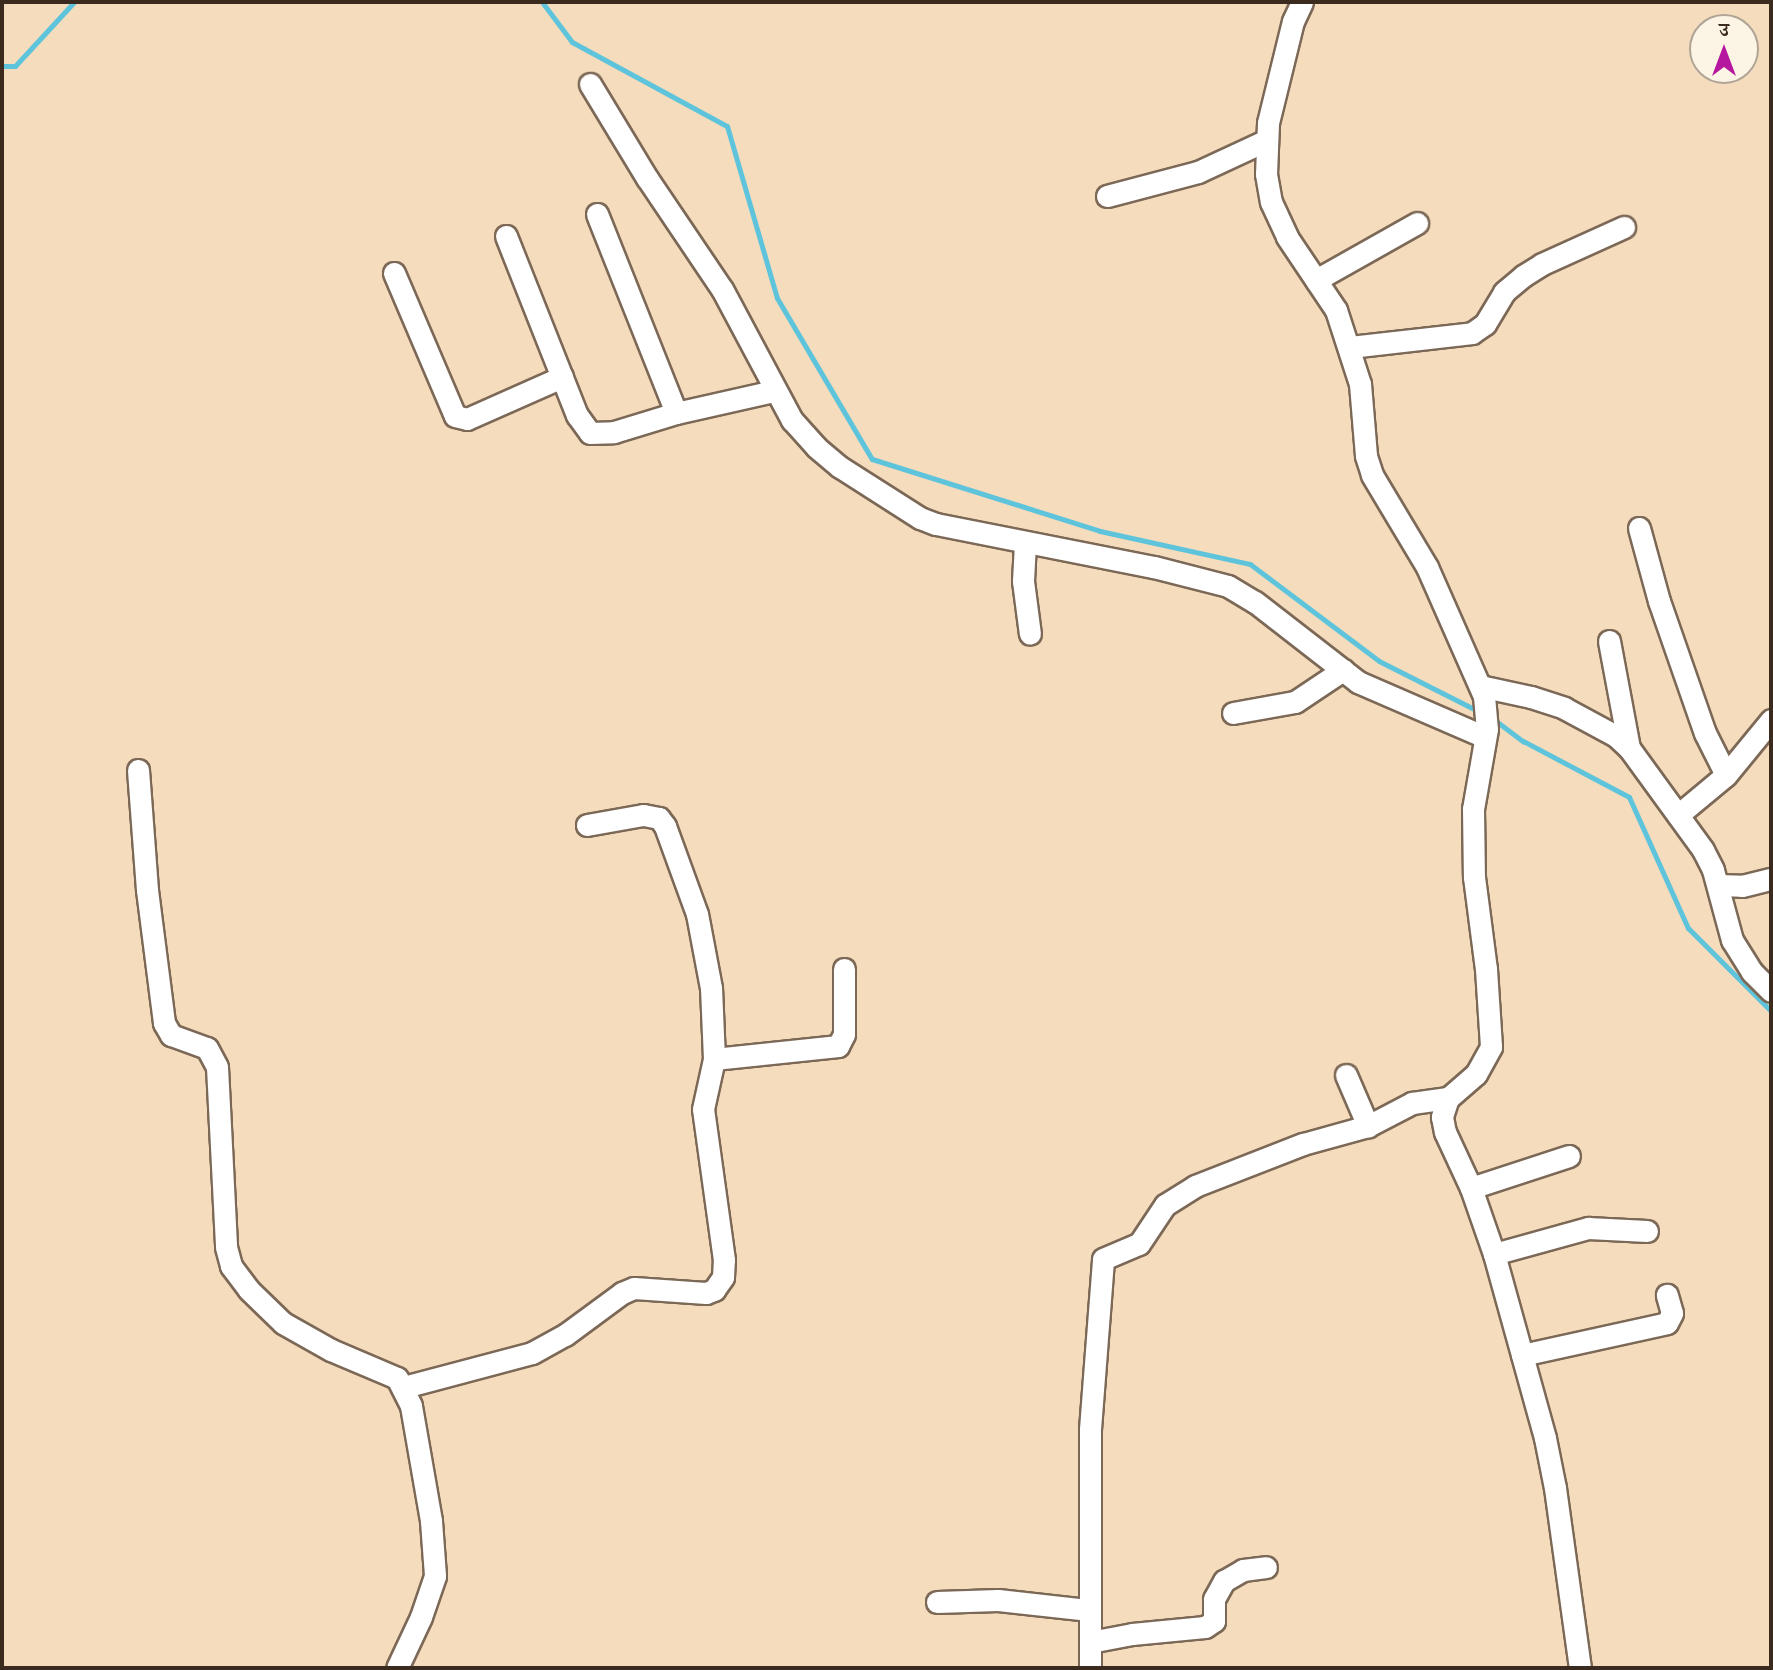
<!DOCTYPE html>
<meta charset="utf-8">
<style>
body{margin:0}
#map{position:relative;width:1773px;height:1670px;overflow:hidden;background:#f4dcbd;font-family:"Libre Caslon Text","Noto Serif Devanagari",serif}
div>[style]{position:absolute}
.stream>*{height:5px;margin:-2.5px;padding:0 2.5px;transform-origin:2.5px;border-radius:2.5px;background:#5ec4dc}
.roads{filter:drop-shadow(2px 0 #7c6856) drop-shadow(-2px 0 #7c6856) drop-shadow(0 2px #7c6856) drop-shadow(0 -2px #7c6856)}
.minor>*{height:21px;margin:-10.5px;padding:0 10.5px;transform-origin:10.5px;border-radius:10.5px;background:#fff}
span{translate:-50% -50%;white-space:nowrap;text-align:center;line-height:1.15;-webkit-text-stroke:7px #fcf5e5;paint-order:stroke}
.frame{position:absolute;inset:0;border:4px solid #3b2a1e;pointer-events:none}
.north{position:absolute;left:1689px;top:14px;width:70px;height:70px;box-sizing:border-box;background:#fcf5e5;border:2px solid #afa495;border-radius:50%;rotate:0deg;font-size:19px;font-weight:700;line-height:28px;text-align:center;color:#3b2a1e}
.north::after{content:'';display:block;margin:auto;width:24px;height:32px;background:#b5179e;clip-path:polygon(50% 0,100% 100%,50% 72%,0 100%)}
</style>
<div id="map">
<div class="stream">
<div style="left:542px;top:2px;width:50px;rotate:53.1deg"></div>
<div style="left:572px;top:42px;width:176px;rotate:28.5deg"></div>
<div style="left:727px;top:126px;width:179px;rotate:73.8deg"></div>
<div style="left:777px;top:298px;width:187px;rotate:59.5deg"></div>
<div style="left:872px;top:459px;width:239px;rotate:17.5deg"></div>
<div style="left:1100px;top:531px;width:154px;rotate:12.4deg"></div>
<div style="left:1250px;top:564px;width:161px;rotate:36.9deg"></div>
<div style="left:1379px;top:661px;width:113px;rotate:26.8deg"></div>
<div style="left:2px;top:66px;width:13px"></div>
<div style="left:15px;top:66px;width:87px;rotate:-47.3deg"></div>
<div style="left:1492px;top:718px;width:39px;rotate:37deg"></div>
<div style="left:1523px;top:741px;width:120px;rotate:27.8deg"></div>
<div style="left:1629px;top:797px;width:144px;rotate:65.8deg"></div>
<div style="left:1688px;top:928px;width:117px;rotate:45deg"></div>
</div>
<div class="roads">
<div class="minor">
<div style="left:1302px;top:2px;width:21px;rotate:115deg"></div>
<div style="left:1293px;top:21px;width:105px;rotate:103.8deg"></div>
<div style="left:1268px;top:123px;width:51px;rotate:92.2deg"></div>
<div style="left:1266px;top:174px;width:28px;rotate:80deg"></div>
<div style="left:1271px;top:202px;width:38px;rotate:65deg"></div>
<div style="left:1287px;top:237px;width:88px;rotate:56.1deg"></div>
<div style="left:1336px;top:310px;width:78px;rotate:72deg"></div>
<div style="left:1360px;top:384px;width:72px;rotate:85.2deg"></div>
<div style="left:1366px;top:456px;width:20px;rotate:72deg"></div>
<div style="left:1372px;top:475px;width:107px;rotate:59.1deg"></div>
<div style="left:1427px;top:567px;width:141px;rotate:66.2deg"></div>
<div style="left:1484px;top:696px;width:33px;rotate:85deg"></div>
<div style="left:1487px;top:729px;width:81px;rotate:99.9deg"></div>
<div style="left:1473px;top:809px;width:68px;rotate:89.2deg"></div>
<div style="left:1474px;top:877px;width:93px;rotate:82.6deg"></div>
<div style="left:1486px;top:969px;width:78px;rotate:86.3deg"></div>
<div style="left:1491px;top:1047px;width:31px;rotate:119deg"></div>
<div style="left:1476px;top:1074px;width:37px;rotate:139deg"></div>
<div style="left:1448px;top:1098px;width:20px;rotate:108deg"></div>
<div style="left:1442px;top:1117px;width:15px;rotate:79deg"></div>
<div style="left:1445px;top:1132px;width:62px;rotate:65.1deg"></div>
<div style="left:1471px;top:1188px;width:70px;rotate:70.8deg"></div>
<div style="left:1494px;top:1254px;width:191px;rotate:74.5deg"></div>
<div style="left:1545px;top:1438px;width:51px;rotate:78.7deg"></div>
<div style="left:1555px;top:1488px;width:182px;rotate:82.1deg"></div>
<div style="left:590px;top:84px;width:110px;rotate:58.8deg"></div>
<div style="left:647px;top:178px;width:134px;rotate:56deg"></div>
<div style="left:722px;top:289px;width:149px;rotate:61.9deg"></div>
<div style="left:792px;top:420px;width:36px;rotate:48deg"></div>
<div style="left:816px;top:447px;width:31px;rotate:40deg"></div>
<div style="left:840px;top:467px;width:95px;rotate:32.5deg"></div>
<div style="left:920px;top:518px;width:17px;rotate:21deg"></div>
<div style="left:936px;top:524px;width:222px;rotate:11.2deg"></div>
<div style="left:1154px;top:567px;width:76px;rotate:14.4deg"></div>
<div style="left:1228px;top:586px;width:31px;rotate:31deg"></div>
<div style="left:1255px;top:602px;width:130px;rotate:37.8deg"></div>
<div style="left:1358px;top:682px;width:138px;rotate:23.4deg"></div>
<div style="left:1107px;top:196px;width:94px;rotate:-14.8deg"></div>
<div style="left:1198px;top:172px;width:76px;rotate:-24.9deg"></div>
<div style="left:597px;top:214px;width:214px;rotate:68.3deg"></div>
<div style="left:506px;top:236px;width:193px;rotate:68.4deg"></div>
<div style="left:577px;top:415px;width:22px;rotate:54deg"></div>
<div style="left:590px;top:433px;width:24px;rotate:-2deg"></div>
<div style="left:614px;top:432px;width:65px;rotate:-17deg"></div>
<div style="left:676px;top:413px;width:100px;rotate:-12.7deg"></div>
<div style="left:394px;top:273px;width:155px;rotate:66.9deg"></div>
<div style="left:455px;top:416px;width:12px;rotate:14deg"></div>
<div style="left:467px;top:419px;width:104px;rotate:-23.9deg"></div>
<div style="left:1316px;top:280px;width:116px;rotate:-29.4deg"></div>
<div style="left:1350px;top:347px;width:123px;rotate:-6.5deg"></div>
<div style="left:1472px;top:333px;width:16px;rotate:-35deg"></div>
<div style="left:1485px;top:324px;width:37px;rotate:-59deg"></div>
<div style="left:1504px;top:292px;width:25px;rotate:-40deg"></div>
<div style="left:1523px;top:276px;width:22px;rotate:-32deg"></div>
<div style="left:1542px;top:264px;width:90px;rotate:-24.3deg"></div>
<div style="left:1639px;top:528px;width:76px;rotate:74.7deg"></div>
<div style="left:1659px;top:601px;width:140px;rotate:70.8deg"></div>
<div style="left:1705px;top:733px;width:47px;rotate:63.4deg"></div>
<div style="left:1025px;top:543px;width:38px;rotate:93deg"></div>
<div style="left:1023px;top:581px;width:53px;rotate:82.5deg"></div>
<div style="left:1609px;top:641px;width:109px;rotate:79.4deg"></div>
<div style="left:1480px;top:686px;width:52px;rotate:12.2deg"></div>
<div style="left:1531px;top:697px;width:35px;rotate:18deg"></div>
<div style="left:1564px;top:708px;width:59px;rotate:28.3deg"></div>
<div style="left:1616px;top:736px;width:18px;rotate:43deg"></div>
<div style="left:1629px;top:748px;width:126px;rotate:54deg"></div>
<div style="left:1703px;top:850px;width:22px;rotate:63deg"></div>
<div style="left:1713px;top:870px;width:73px;rotate:74.8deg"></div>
<div style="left:1732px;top:940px;width:38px;rotate:58deg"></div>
<div style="left:1752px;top:972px;width:27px;rotate:45deg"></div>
<div style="left:1233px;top:713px;width:63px;rotate:-10.1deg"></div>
<div style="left:1295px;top:702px;width:58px;rotate:-33.7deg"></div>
<div style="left:138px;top:770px;width:120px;rotate:85.7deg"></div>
<div style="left:147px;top:890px;width:134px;rotate:82.7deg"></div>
<div style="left:164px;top:1023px;width:14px;rotate:60deg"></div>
<div style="left:171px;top:1035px;width:38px;rotate:20deg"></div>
<div style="left:207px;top:1048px;width:21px;rotate:62deg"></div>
<div style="left:217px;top:1067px;width:180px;rotate:87.1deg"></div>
<div style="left:226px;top:1247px;width:20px;rotate:75deg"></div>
<div style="left:231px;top:1266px;width:30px;rotate:53deg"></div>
<div style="left:249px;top:1290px;width:47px;rotate:44.1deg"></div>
<div style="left:283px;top:1323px;width:55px;rotate:29.4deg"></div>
<div style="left:331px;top:1350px;width:72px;rotate:23deg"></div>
<div style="left:397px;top:1378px;width:31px;rotate:63deg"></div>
<div style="left:411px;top:1406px;width:117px;rotate:80.1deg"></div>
<div style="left:431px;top:1521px;width:55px;rotate:85.8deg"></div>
<div style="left:435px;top:1576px;width:43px;rotate:108.9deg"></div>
<div style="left:421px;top:1617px;width:56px;rotate:115.2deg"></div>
<div style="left:1678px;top:815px;width:62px;rotate:-39.8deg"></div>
<div style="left:1726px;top:775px;width:71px;rotate:-50.7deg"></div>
<div style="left:1718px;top:885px;width:24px;rotate:2deg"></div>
<div style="left:1742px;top:886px;width:30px;rotate:-14deg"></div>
<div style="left:714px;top:1059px;width:125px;rotate:-6deg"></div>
<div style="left:838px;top:1046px;width:13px;rotate:-63deg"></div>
<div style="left:844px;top:1034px;width:65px;rotate:-90deg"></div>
<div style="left:1346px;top:1075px;width:56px;rotate:66.7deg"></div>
<div style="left:1471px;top:1188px;width:103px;rotate:-18.1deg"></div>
<div style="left:1494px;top:1254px;width:98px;rotate:-15.5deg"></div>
<div style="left:1588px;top:1228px;width:59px;rotate:2.9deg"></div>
<div style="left:1522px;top:1355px;width:148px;rotate:-12.4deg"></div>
<div style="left:1667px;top:1323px;width:11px;rotate:-63deg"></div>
<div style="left:1672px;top:1313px;width:19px;rotate:-106deg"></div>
<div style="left:404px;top:1387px;width:132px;rotate:-14.9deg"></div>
<div style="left:532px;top:1353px;width:38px;rotate:-29deg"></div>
<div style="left:565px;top:1335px;width:71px;rotate:-36.4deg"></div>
<div style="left:622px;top:1293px;width:13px;rotate:-23deg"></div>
<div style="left:634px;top:1288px;width:72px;rotate:4deg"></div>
<div style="left:706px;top:1293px;width:9px;rotate:-21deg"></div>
<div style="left:714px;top:1290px;width:16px;rotate:-55deg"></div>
<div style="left:723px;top:1277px;width:17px;rotate:-87deg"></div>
<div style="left:724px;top:1260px;width:152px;rotate:-97.9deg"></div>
<div style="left:703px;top:1109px;width:51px;rotate:-77.6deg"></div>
<div style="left:714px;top:1059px;width:71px;rotate:-92.4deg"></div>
<div style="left:711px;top:988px;width:75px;rotate:-100.7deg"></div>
<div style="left:697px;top:914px;width:94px;rotate:-110deg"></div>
<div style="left:665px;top:826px;width:10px;rotate:-127deg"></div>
<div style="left:659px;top:818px;width:16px;rotate:-169deg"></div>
<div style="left:643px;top:815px;width:57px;rotate:169.9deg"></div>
<div style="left:937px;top:1602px;width:61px;rotate:-1.9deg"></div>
<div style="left:998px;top:1600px;width:92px;rotate:6.3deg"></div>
<div style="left:1090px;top:1642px;width:43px;rotate:-10.8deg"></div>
<div style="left:1132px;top:1634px;width:73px;rotate:-5.5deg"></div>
<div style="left:1205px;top:1627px;width:11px;rotate:-34deg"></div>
<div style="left:1214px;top:1621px;width:22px;rotate:-90deg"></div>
<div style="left:1214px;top:1599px;width:21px;rotate:-61deg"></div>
<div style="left:1224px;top:1581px;width:22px;rotate:-30deg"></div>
<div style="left:1243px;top:1570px;width:23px;rotate:-7deg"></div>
<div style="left:1090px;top:1668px;width:239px;rotate:-90deg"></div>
<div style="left:1090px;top:1429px;width:170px;rotate:-85.6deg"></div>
<div style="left:1103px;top:1259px;width:39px;rotate:-23deg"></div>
<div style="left:1139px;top:1244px;width:47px;rotate:-56.3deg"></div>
<div style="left:1165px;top:1205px;width:36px;rotate:-32deg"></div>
<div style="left:1195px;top:1186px;width:116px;rotate:-21.3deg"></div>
<div style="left:1303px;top:1144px;width:67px;rotate:-15.5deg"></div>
<div style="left:1368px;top:1126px;width:50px;rotate:-27.6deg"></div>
<div style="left:1412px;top:1103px;width:36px;rotate:-8deg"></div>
</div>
</div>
<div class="frame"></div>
<div class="north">उ</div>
</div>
